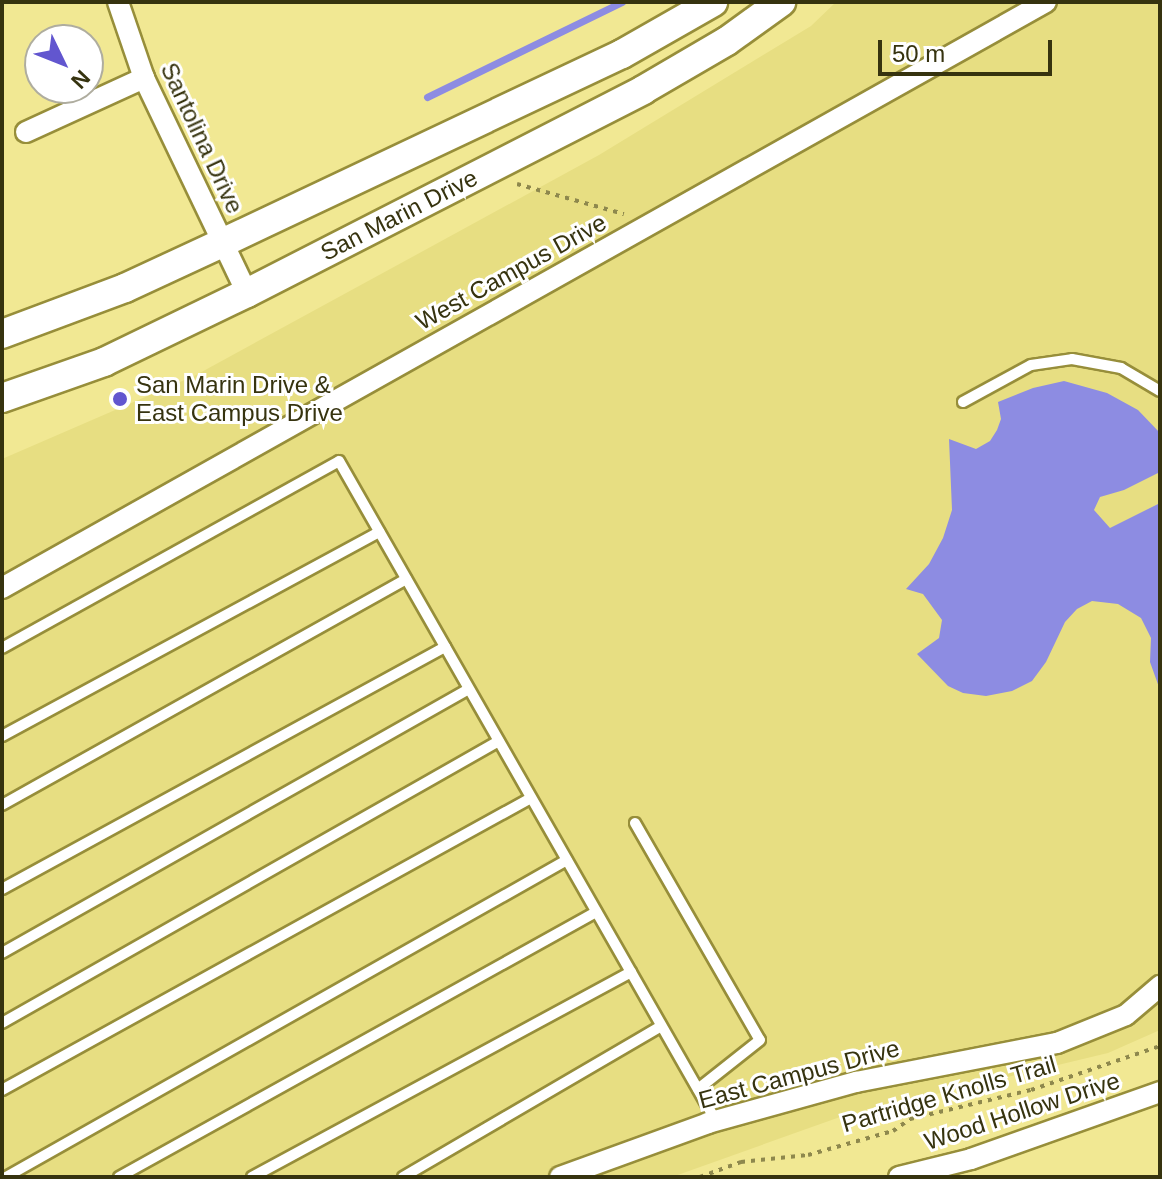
<!DOCTYPE html>
<style>
body{margin:0}
#map{position:relative;width:1162px;height:1179px;overflow:hidden;background:#f1e893;font-family:Arial,sans-serif}
div>[style]{position:absolute}
.built>*{inset:0;background:#e7de82}
.water>*{inset:0;background:#8d8ce2}
.stream>*{height:7px;margin:-3.5px;padding:0 3.5px;transform-origin:3.5px;border-radius:3.5px;background:#8d8ce2}
.path>*{height:4px;margin-top:-2px;transform-origin:0;background:repeating-linear-gradient(90deg,#8e884d 0 4px,transparent 0 10px)}
.roads{filter:drop-shadow(2px 0 #978e3a) drop-shadow(-2px 0 #978e3a) drop-shadow(0 2px #978e3a) drop-shadow(0 -2px #978e3a)}
.service>*{height:10px;margin:-5px;padding:0 5px;transform-origin:5px;border-radius:5px;background:#fff}
.minor>*{height:20px;margin:-10px;padding:0 10px;transform-origin:10px;border-radius:10px;background:#fff}
.secondary>*{height:28px;margin:-14px;padding:0 14px;transform-origin:14px;border-radius:14px;background:#fff}
.dots>*{width:22px;height:22px;translate:-50% -50%;box-sizing:border-box;border:4px solid #fff;border-radius:50%}
span{translate:-50% -50%;white-space:nowrap;text-align:center;line-height:1.15;-webkit-text-stroke:6px #fff;paint-order:stroke}
.street-label{font-size:24px;color:#36330f}
.poi-label{font-size:24px;color:#36330f}
.left{translate:0 -50%;text-align:left}
.frame{position:absolute;inset:0;border:4px solid #36330f;pointer-events:none}
.north{position:absolute;left:24px;top:24px;width:80px;height:80px;box-sizing:border-box;background:#fff;border:2px solid #afad9f;border-radius:50%;rotate:133deg;font-size:22px;font-weight:700;line-height:32px;text-align:center;color:#36330f}
.north::after{content:'';display:block;margin:auto;width:28px;height:36px;background:#6256cf;clip-path:polygon(50% 0,100% 100%,50% 72%,0 100%)}
.scale{position:absolute;left:878px;top:40px;width:174px;height:36px;box-sizing:border-box;border:4px solid #36330f;border-top:0;padding-left:10px;font-size:24px;line-height:28px;white-space:nowrap;color:#36330f;-webkit-text-stroke:6px #fff;paint-order:stroke}
</style>
<div id="map">
<div class="built">
<div style="clip-path:polygon(836px 2px,1160px 2px,1160px 1030px,1108px 1053px,840px 1117px,672px 1177px,2px 1177px,2px 459px,196px 375px,599px 155px,811px 26px)"></div>
</div>
<div class="water">
<div style="clip-path:polygon(1064px 381px,1107px 393px,1138px 410px,1160px 433px,1160px 472px,1124px 490px,1100px 497px,1094px 510px,1110px 528px,1160px 503px,1160px 690px,1150px 662px,1151px 638px,1141px 618px,1118px 604px,1092px 601px,1077px 609px,1065px 622px,1046px 662px,1032px 681px,1012px 691px,986px 696px,963px 693px,948px 686px,917px 654px,939px 638px,942px 620px,923px 594px,906px 589px,929px 564px,943px 538px,952px 510px,949px 439px,976px 449px,990px 441px,997px 430px,1001px 419px,998px 402px,1033px 388px)"></div>
</div>
<div class="stream">
<div style="left:427px;top:97px;width:217px;rotate:-26deg"></div>
</div>
<div class="path">
<div style="left:517px;top:184px;width:111px;rotate:15.7deg"></div>
<div style="left:700px;top:1177px;width:44px;rotate:-20.1deg"></div>
<div style="left:741px;top:1162px;width:67px;rotate:-6deg"></div>
<div style="left:808px;top:1155px;width:88px;rotate:-15.8deg"></div>
<div style="left:893px;top:1131px;width:21px;rotate:-35deg"></div>
<div style="left:910px;top:1119px;width:124px;rotate:-13.5deg"></div>
<div style="left:1031px;top:1090px;width:136px;rotate:-18.8deg"></div>
</div>
<div class="roads">
<div class="service">
<div style="left:963px;top:402px;width:77px;rotate:-28.6deg"></div>
<div style="left:1031px;top:365px;width:41px;rotate:-8.3deg"></div>
<div style="left:1072px;top:359px;width:50px;rotate:10.4deg"></div>
<div style="left:1121px;top:368px;width:45px;rotate:30.5deg"></div>
<div style="left:2px;top:648px;width:385px;rotate:-29deg"></div>
<div style="left:339px;top:461px;width:760px;rotate:60.26deg"></div>
<div style="left:2px;top:736px;width:429px;rotate:-28.4deg"></div>
<div style="left:2px;top:805px;width:463px;rotate:-29.2deg"></div>
<div style="left:635px;top:823px;width:250px;rotate:60.1deg"></div>
<div style="left:760px;top:1040px;width:79px;rotate:141.7deg"></div>
<div style="left:2px;top:889px;width:505px;rotate:-28.65deg"></div>
<div style="left:2px;top:953px;width:536px;rotate:-29.48deg"></div>
<div style="left:2px;top:1023px;width:571px;rotate:-29.57deg"></div>
<div style="left:2px;top:1090px;width:604px;rotate:-28.9deg"></div>
<div style="left:6px;top:1177px;width:644px;rotate:-29.47deg"></div>
<div style="left:119px;top:1177px;width:546px;rotate:-29.05deg"></div>
<div style="left:252px;top:1177px;width:431px;rotate:-28.4deg"></div>
<div style="left:403px;top:1177px;width:299px;rotate:-30.3deg"></div>
</div>
<div class="minor">
<div style="left:118px;top:2px;width:80px;rotate:71.1deg"></div>
<div style="left:144px;top:78px;width:238px;rotate:64.4deg"></div>
<div style="left:26px;top:132px;width:130px;rotate:-24.6deg"></div>
<div style="left:2px;top:588px;width:1197px;rotate:-29.31deg"></div>
<div style="left:560px;top:1177px;width:158px;rotate:-20deg"></div>
<div style="left:708px;top:1123px;width:154px;rotate:-15.5deg"></div>
<div style="left:856px;top:1082px;width:205px;rotate:-11deg"></div>
<div style="left:1057px;top:1043px;width:74px;rotate:-22.1deg"></div>
<div style="left:1126px;top:1015px;width:45px;rotate:-40.5deg"></div>
<div style="left:899px;top:1177px;width:74px;rotate:-14deg"></div>
<div style="left:971px;top:1159px;width:201px;rotate:-19.5deg"></div>
</div>
<div class="secondary">
<div style="left:2px;top:334px;width:131px;rotate:-20.5deg"></div>
<div style="left:125px;top:288px;width:107px;rotate:-24.9deg"></div>
<div style="left:222px;top:243px;width:442px;rotate:-25.3deg"></div>
<div style="left:622px;top:54px;width:105px;rotate:-29.7deg"></div>
<div style="left:2px;top:398px;width:108px;rotate:-19.4deg"></div>
<div style="left:104px;top:362px;width:159px;rotate:-25.8deg"></div>
<div style="left:247px;top:293px;width:445px;rotate:-27.1deg"></div>
<div style="left:643px;top:90px;width:97px;rotate:-30.3deg"></div>
<div style="left:727px;top:41px;width:67px;rotate:-35.8deg"></div>
</div>
</div>
<div class="dots">
<div style="left:120px;top:399px;background:#6256cf"></div>
</div>
<div class="street-label">
<span style="left:202px;top:138px;rotate:65deg">Santolina Drive</span>
<span style="left:399px;top:215px;rotate:-27deg">San Marin Drive</span>
<span style="left:511px;top:272px;rotate:-29deg">West Campus Drive</span>
<span style="left:799px;top:1074px;rotate:-15deg">East Campus Drive</span>
<span style="left:949px;top:1094px;rotate:-16deg">Partridge Knolls Trail</span>
<span style="left:1022px;top:1111px;rotate:-18deg">Wood Hollow Drive</span>
</div>
<div class="poi-label">
<span class="left" style="left:136px;top:399px">San Marin Drive &amp;<br>East Campus Drive</span>
</div>
<div class="frame"></div>
<div class="north">N</div>
<div class="scale">50 m</div>
</div>
